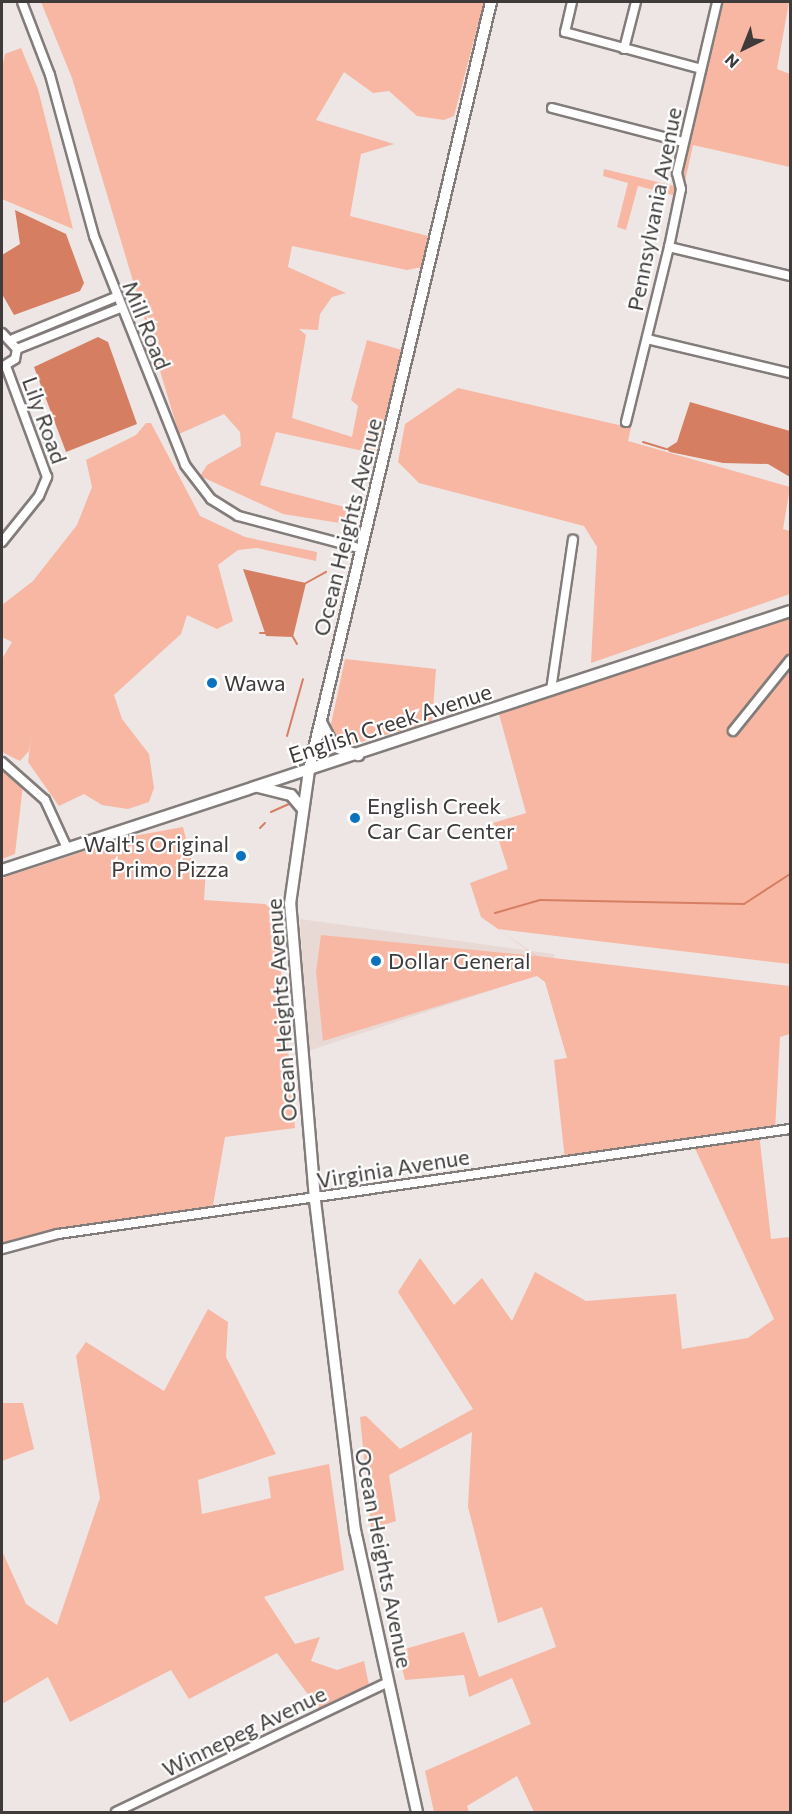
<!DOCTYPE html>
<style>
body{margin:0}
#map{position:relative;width:792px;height:1814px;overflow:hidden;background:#ede6e4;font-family:Commissioner,sans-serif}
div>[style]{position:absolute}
.built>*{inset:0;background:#e9d9d4}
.green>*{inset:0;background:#f7b7a3}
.water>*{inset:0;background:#d57e62}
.stream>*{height:2px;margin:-1px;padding:0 1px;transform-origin:1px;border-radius:1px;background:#d57e62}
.roads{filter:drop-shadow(2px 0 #827c7a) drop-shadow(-2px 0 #827c7a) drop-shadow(0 2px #827c7a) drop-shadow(0 -2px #827c7a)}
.minor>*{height:8px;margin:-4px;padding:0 4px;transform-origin:4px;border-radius:4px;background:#fff}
.major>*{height:10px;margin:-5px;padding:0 5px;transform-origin:5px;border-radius:5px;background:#fff}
.dots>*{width:16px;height:16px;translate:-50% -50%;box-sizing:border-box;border:3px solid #fff;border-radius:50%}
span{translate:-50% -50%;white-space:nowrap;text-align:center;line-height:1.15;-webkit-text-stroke:4.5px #fff;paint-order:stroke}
.street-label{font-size:22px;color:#3e3b3a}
.poi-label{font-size:22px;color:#3e3b3a}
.left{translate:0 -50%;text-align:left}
.right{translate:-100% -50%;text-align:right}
.frame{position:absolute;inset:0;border:3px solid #3e3b3a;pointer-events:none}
.north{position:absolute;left:714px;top:18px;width:60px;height:60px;-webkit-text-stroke:4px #fff;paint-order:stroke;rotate:223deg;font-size:16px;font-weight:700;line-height:24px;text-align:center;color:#3e3b3a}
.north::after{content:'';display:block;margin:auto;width:21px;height:27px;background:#3e3b3a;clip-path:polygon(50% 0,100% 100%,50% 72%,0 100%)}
</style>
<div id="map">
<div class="built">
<div style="clip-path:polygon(300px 919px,554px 954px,556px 969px,308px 1051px)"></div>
</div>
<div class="green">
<div style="clip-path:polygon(41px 2px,484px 2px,454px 116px,444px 120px,417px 116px,389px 91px,373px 93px,344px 72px,316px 120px,394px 144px,361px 154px,350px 216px,428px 236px,422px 267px,407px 270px,292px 246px,288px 267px,346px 293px,332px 297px,320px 314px,318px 330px,299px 329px,306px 335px,292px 418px,352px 437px,358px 406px,351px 400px,367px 340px,402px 350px,377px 454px,276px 432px,260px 485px,356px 510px,346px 524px,283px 514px,200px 476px,207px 465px,241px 446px,240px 432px,224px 414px,179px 434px,72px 78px)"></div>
<div style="clip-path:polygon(723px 2px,789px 2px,777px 69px,790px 74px,790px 167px,693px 145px,628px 441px,790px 487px,783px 529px,790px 531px,790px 594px,591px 663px,597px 547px,584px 526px,419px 483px,398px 462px,405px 424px,458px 388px,623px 426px,647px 339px,673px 195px,638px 186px,626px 230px,617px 227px,628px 183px,603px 176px,604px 169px,678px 187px)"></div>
<div style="clip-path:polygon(21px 48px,38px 89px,73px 229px,2px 199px,2px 68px,5px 54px)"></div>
<div style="clip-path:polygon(146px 423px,151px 423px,200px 516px,245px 537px,317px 552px,316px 561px,257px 548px,238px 550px,218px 565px,233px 621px,217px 629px,187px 615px,181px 634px,114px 695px,122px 719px,149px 754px,154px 788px,149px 802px,128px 809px,102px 805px,84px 794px,59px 806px,28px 762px,32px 730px,29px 751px,20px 761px,2px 752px,2px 659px,12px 642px,2px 637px,2px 605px,33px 581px,77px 525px,92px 487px,86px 460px,136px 435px)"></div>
<div style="clip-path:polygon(790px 616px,790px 964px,498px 929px,537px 956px,790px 986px,790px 1034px,780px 1037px,775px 1131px,759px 1133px,771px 1239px,790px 1237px,790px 1812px,534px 1812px,517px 1776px,467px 1806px,469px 1812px,434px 1812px,425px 1771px,531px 1724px,512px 1678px,469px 1697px,464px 1675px,405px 1680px,398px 1651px,464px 1632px,479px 1677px,556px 1647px,542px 1607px,498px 1623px,468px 1507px,472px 1432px,389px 1475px,396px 1521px,371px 1529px,360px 1417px,366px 1416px,400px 1449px,473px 1409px,398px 1292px,420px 1258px,454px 1305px,482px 1278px,512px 1321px,535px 1272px,586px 1301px,676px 1294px,682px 1349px,748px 1338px,774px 1319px,692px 1142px,565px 1160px,554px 1060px,567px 1058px,545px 982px,537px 976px,323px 1041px,316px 972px,321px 935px,536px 956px,481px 917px,470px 883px,508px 869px,493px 823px,526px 813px,499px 714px)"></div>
<div style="clip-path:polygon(345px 659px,436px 669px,432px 722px,343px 747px,330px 729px)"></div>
<div style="clip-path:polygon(2px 770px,23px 785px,15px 854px,2px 859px)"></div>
<div style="clip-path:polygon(183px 827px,192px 863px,206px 869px,204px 900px,265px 904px,276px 913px,295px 1128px,225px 1137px,212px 1211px,38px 1239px,2px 1250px,2px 878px,128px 837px)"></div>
<div style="clip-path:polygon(208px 1309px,228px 1322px,226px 1357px,276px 1454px,198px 1480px,202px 1514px,271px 1498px,268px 1477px,329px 1464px,344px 1570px,264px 1597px,295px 1644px,320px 1637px,311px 1661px,337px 1670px,364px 1661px,370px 1690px,322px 1713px,277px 1653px,189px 1699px,171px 1670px,70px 1722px,48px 1677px,2px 1704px,2px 1551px,26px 1604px,57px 1625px,100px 1498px,76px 1356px,86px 1342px,164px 1391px)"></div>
<div style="clip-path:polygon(2px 1403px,23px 1403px,34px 1449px,2px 1461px)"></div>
</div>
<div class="water">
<div style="clip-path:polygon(15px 210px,66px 234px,84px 283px,80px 291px,14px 315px,2px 294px,2px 255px,20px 244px)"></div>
<div style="clip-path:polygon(98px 337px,108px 342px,137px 424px,66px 452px,34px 367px)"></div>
<div style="clip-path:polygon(690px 402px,790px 431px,790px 477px,768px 464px,723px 463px,670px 452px,666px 449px,677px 442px)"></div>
<div style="clip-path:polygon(243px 569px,306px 583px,293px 637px,266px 636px)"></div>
</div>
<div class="stream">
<div style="left:643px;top:442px;width:24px;rotate:17deg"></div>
<div style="left:306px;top:583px;width:23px;rotate:-29deg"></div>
<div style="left:260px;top:633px;width:5px"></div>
<div style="left:293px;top:637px;width:8px;rotate:60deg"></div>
<div style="left:287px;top:736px;width:59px;rotate:-74.3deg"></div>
<div style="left:271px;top:812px;width:24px;rotate:-24deg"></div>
<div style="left:260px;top:828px;width:7px;rotate:-45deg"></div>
<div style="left:495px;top:913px;width:47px;rotate:-16.1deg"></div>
<div style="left:540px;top:900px;width:204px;rotate:1.1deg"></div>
<div style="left:744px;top:904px;width:55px;rotate:-33.1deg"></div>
</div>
<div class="roads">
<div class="minor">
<div style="left:22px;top:2px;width:78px;rotate:69deg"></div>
<div style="left:50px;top:75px;width:167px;rotate:74.7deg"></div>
<div style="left:94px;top:236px;width:246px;rotate:68.3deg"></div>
<div style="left:185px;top:465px;width:43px;rotate:52.6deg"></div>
<div style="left:211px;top:499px;width:32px;rotate:32deg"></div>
<div style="left:238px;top:516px;width:128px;rotate:14.9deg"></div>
<div style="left:572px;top:2px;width:31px;rotate:103deg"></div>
<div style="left:565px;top:32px;width:141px;rotate:15.2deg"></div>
<div style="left:624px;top:49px;width:49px;rotate:-75.7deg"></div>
<div style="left:552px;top:108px;width:135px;rotate:14.5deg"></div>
<div style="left:669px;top:247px;width:124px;rotate:13.5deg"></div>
<div style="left:2px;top:333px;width:22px;rotate:47deg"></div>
<div style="left:17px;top:349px;width:10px;rotate:101deg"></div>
<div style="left:15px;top:359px;width:15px;rotate:148deg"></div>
<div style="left:13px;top:339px;width:111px;rotate:-22.2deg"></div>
<div style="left:647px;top:339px;width:147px;rotate:13.4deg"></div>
<div style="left:17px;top:349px;width:111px;rotate:-21.7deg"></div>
<div style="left:626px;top:422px;width:180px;rotate:-76.2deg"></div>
<div style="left:669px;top:247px;width:59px;rotate:-78.3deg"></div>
<div style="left:681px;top:189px;width:16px;rotate:-104deg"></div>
<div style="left:677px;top:173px;width:176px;rotate:-76.8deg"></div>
<div style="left:2px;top:542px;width:59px;rotate:-51.2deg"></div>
<div style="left:39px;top:496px;width:21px;rotate:-67deg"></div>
<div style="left:47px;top:477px;width:118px;rotate:-110.3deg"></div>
<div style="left:551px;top:690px;width:152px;rotate:-81.7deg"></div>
<div style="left:733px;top:731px;width:91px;rotate:-51.2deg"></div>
<div style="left:2px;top:762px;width:57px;rotate:41.5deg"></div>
<div style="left:45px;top:800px;width:53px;rotate:65.4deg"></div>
<div style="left:2px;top:1249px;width:58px;rotate:-15deg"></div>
<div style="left:58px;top:1234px;width:739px;rotate:-8.16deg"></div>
<div style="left:116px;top:1812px;width:301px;rotate:-25.5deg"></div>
</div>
<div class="major">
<div style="left:321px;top:722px;width:27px;rotate:63deg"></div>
<div style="left:333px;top:746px;width:27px;rotate:20deg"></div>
<div style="left:258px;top:787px;width:34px;rotate:14deg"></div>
<div style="left:291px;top:795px;width:17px;rotate:50deg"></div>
<div style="left:2px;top:870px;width:829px;rotate:-18.19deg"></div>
<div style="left:417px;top:1812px;width:288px;rotate:-102.4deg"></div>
<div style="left:355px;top:1531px;width:334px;rotate:-96.9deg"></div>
<div style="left:315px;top:1199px;width:296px;rotate:-94.8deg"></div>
<div style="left:290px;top:904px;width:135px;rotate:-81.9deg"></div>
<div style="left:309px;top:770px;width:789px;rotate:-76.67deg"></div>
</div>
</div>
<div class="dots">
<div style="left:212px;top:683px;background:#0b73be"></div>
<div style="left:355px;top:818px;background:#0b73be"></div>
<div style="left:241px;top:856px;background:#0b73be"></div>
<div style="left:376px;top:961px;background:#0b73be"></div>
</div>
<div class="street-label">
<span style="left:654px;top:209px;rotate:-79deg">Pennsylvania Avenue</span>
<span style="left:147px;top:325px;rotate:68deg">Mill Road</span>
<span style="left:45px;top:420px;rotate:70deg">Lily Road</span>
<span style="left:347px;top:527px;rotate:-76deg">Ocean Heights Avenue</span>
<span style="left:390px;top:723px;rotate:-18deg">English Creek Avenue</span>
<span style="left:281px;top:1010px;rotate:-94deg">Ocean Heights Avenue</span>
<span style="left:393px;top:1168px;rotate:-9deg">Virginia Avenue</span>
<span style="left:384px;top:1558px;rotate:79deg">Ocean Heights Avenue</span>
<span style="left:244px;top:1731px;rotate:-26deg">Winnepeg Avenue</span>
</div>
<div class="poi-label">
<span class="left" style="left:224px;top:683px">Wawa</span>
<span class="left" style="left:367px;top:818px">English Creek<br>Car Car Center</span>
<span class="right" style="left:229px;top:856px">Walt's Original<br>Primo Pizza</span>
<span class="left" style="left:388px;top:961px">Dollar General</span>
</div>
<div class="frame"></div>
<div class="north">N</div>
</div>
